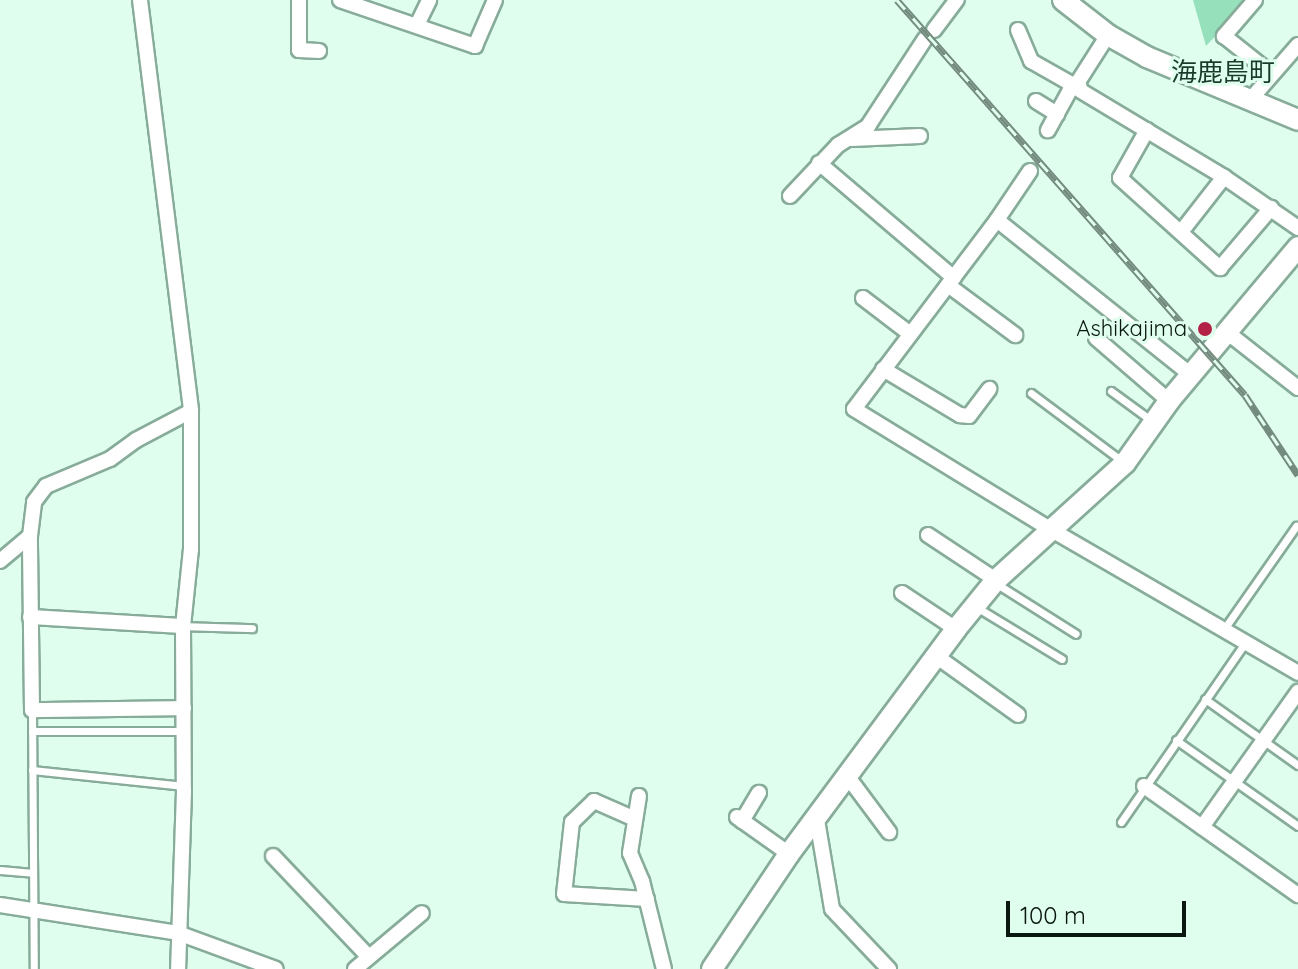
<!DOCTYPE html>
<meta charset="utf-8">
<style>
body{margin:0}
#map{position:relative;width:1298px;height:969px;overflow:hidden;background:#dffeee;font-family:Quicksand,"Noto Sans JP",sans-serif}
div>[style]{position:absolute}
.green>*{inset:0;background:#97e0bc}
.roads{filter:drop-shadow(2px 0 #87ac99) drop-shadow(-2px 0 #87ac99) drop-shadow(0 2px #87ac99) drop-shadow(0 -2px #87ac99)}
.lane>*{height:7px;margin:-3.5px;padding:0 3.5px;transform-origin:3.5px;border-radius:3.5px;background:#fff}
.street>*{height:14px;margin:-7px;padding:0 7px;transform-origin:7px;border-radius:7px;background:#fff}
.secondary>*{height:20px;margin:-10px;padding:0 10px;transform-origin:10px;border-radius:10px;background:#fff}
.rail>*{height:7px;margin-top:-3.5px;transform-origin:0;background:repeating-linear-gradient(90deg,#dffeee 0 12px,#748b7f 0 24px);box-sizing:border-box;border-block:2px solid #748b7f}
.dots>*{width:22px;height:22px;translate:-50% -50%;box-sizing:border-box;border:4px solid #dffeee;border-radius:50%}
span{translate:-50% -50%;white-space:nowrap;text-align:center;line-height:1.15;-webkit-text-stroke:6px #dffeee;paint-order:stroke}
.poi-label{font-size:22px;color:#091710}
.right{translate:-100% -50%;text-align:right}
.quarter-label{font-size:26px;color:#193b2c}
.scale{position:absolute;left:1006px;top:901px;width:180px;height:36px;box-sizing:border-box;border:4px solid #091710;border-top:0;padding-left:10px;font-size:24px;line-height:28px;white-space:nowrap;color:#091710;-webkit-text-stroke:6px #dffeee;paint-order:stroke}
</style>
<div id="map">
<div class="green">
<div style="clip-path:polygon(1193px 0,1249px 0,1206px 46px)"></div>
</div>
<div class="roads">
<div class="lane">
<div style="left:1111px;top:391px;width:51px;rotate:36.2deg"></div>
<div style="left:1031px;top:393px;width:114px;rotate:36.8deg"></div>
<div style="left:997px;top:584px;width:93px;rotate:32.3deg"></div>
<div style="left:978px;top:608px;width:98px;rotate:31.3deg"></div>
<div style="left:183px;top:626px;width:69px;rotate:1.7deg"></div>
<div style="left:1224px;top:629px;width:126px;rotate:-55deg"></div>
<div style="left:1205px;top:699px;width:114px;rotate:35.4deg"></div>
<div style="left:32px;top:710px;width:259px;rotate:89.6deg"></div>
<div style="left:32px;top:731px;width:151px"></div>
<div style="left:1176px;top:740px;width:149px;rotate:35.2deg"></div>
<div style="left:32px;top:770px;width:153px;rotate:6deg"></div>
<div style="left:1121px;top:822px;width:218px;rotate:-55.3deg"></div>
<div style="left:0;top:870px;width:33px;rotate:5deg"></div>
</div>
<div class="street">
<div style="left:140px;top:0;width:414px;rotate:82.9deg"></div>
<div style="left:191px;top:411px;width:138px;rotate:90deg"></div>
<div style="left:191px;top:549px;width:77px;rotate:95.9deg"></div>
<div style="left:183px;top:626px;width:165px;rotate:89.7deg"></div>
<div style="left:184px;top:791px;width:178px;rotate:91.9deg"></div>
<div style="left:299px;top:0;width:50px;rotate:90deg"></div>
<div style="left:299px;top:50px;width:20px;rotate:3deg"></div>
<div style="left:340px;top:0;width:143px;rotate:18.8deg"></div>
<div style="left:475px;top:46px;width:50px;rotate:-66.5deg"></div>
<div style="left:1255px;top:0;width:48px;rotate:130.7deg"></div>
<div style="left:1224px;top:36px;width:61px;rotate:38.4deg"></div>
<div style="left:417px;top:25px;width:28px;rotate:-64deg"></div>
<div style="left:934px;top:30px;width:38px;rotate:-53deg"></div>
<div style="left:1018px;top:30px;width:34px;rotate:67deg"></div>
<div style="left:1031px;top:61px;width:53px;rotate:29.5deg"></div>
<div style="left:1077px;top:87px;width:8px;rotate:157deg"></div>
<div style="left:1070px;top:90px;width:46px;rotate:118.8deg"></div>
<div style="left:1108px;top:35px;width:56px;rotate:122.6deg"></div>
<div style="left:1078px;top:82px;width:9px;rotate:72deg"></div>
<div style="left:1081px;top:91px;width:167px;rotate:31deg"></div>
<div style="left:1224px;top:177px;width:90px;rotate:34.6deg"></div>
<div style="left:1250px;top:100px;width:73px;rotate:-48.9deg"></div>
<div style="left:1036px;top:101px;width:25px;rotate:32deg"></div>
<div style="left:1147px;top:130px;width:55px;rotate:119.4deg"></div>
<div style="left:1120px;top:178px;width:135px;rotate:42deg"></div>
<div style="left:1220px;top:268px;width:79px;rotate:-49.6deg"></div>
<div style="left:852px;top:139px;width:68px;rotate:-2.5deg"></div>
<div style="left:819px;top:163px;width:177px;rotate:40.4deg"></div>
<div style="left:1030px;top:171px;width:59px;rotate:124deg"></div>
<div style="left:997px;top:220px;width:237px;rotate:127.1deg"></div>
<div style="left:854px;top:409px;width:230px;rotate:31.5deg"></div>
<div style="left:1050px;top:529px;width:287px;rotate:30.1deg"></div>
<div style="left:790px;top:196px;width:70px;rotate:-46.7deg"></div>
<div style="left:838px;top:145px;width:36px;rotate:-32deg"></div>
<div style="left:868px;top:126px;width:104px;rotate:-56.8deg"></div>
<div style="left:997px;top:220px;width:248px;rotate:38.6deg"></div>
<div style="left:1181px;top:232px;width:70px;rotate:-52deg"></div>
<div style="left:948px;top:285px;width:84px;rotate:36.7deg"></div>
<div style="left:863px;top:298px;width:58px;rotate:37.3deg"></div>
<div style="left:1228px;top:333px;width:89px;rotate:38.2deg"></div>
<div style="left:1096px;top:338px;width:96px;rotate:40.8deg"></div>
<div style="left:883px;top:369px;width:90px;rotate:30.9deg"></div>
<div style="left:960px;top:415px;width:9px;rotate:6deg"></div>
<div style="left:969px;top:416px;width:34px;rotate:-53deg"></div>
<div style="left:928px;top:535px;width:82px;rotate:33.5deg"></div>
<div style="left:0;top:561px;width:39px;rotate:-40deg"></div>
<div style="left:902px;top:593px;width:65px;rotate:33.7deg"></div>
<div style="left:30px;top:617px;width:153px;rotate:3.4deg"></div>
<div style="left:936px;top:656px;width:101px;rotate:35.7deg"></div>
<div style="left:184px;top:708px;width:152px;rotate:179.2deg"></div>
<div style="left:32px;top:710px;width:174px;rotate:-90.7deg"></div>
<div style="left:30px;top:536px;width:34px;rotate:-83deg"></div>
<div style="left:34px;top:502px;width:20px;rotate:-53deg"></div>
<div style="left:46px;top:486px;width:69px;rotate:-22.9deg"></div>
<div style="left:110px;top:459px;width:32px;rotate:-36deg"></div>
<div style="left:136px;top:440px;width:62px;rotate:-27.8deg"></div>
<div style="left:848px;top:777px;width:69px;rotate:53.3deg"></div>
<div style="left:1144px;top:786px;width:189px;rotate:35.3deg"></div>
<div style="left:639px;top:796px;width:58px;rotate:99deg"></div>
<div style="left:630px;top:853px;width:30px;rotate:67deg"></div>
<div style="left:642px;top:881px;width:91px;rotate:76deg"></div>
<div style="left:737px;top:817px;width:64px;rotate:35.4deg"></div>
<div style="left:635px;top:819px;width:45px;rotate:-156.3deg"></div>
<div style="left:594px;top:801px;width:30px;rotate:136deg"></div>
<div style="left:572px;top:822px;width:72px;rotate:96.3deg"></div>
<div style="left:564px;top:894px;width:83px;rotate:3.4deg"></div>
<div style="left:817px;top:820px;width:90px;rotate:80.4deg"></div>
<div style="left:832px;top:909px;width:83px;rotate:46.5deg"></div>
<div style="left:742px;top:821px;width:33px;rotate:-59deg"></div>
<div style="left:1202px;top:827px;width:166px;rotate:-54.6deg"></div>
<div style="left:273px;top:856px;width:139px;rotate:46.5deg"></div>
<div style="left:0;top:905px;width:180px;rotate:8.9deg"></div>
<div style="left:178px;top:933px;width:104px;rotate:20.2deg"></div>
<div style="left:355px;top:969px;width:87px;rotate:-39.9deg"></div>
</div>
<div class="secondary">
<div style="left:1063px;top:0;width:57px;rotate:37.9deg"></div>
<div style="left:1108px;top:35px;width:45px;rotate:29.4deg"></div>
<div style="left:1147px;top:57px;width:164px;rotate:22.6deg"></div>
<div style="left:712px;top:969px;width:138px;rotate:-56.2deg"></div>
<div style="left:789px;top:854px;width:280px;rotate:-53.4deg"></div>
<div style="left:956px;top:629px;width:63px;rotate:-50.8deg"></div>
<div style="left:996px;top:580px;width:174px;rotate:-42.2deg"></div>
<div style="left:1125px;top:463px;width:76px;rotate:-54.6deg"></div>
<div style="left:1169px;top:401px;width:201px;rotate:-50deg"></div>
</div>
</div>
<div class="rail">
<div style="left:897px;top:0;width:526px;rotate:48.62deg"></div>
<div style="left:1245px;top:395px;width:96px;rotate:56.5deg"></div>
</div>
<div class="dots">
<div style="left:1205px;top:329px;background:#b32147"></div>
</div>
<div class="poi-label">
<span class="right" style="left:1187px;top:329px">Ashikajima</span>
</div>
<div class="quarter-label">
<span style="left:1223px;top:72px">海鹿島町</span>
</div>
<div class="scale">100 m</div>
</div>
